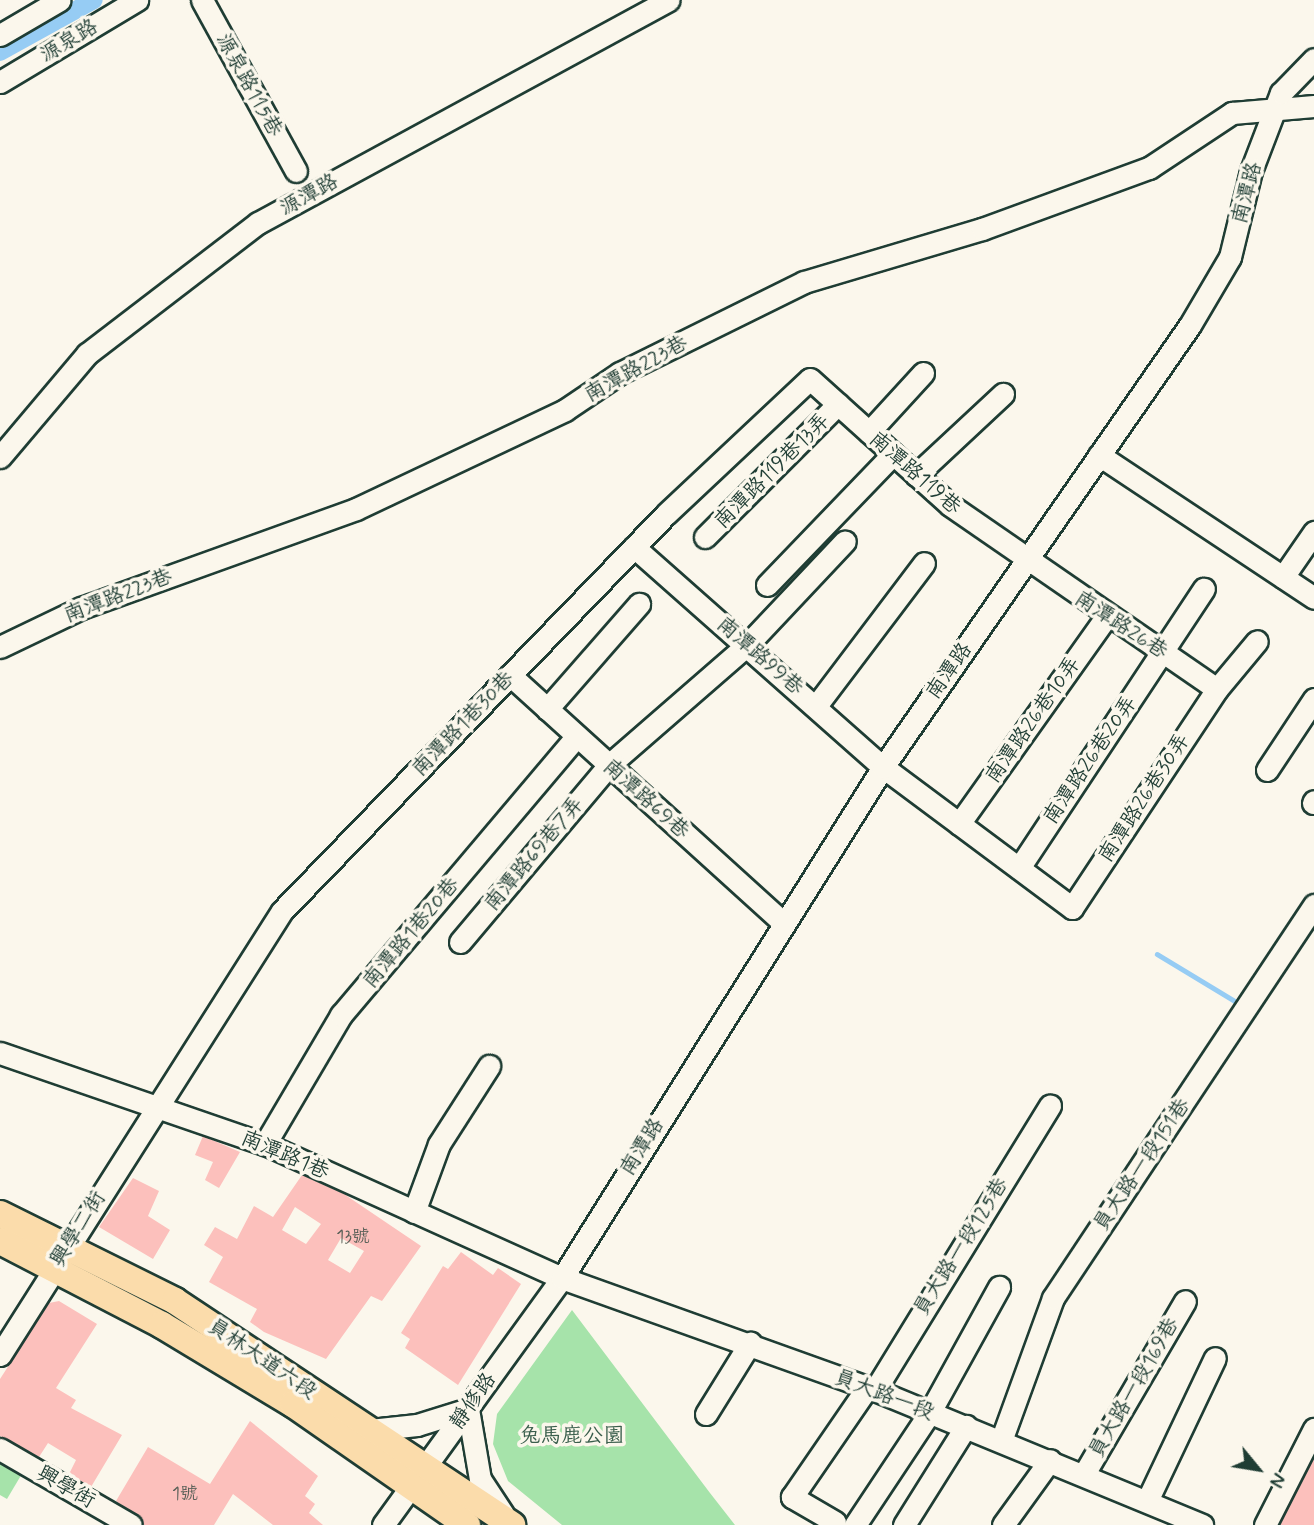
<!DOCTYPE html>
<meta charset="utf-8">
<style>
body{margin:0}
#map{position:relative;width:1314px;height:1525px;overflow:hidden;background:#fbf7ec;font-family:Mynerve,"LXGW WenKai TC",sans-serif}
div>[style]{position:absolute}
.green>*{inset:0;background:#a6e3aa}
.stream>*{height:4.5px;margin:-2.25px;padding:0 2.25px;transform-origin:2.25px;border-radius:2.25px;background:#96ccf4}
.canal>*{height:18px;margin:-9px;padding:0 9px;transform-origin:9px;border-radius:9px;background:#96ccf4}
.building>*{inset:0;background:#fcc0bc}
.roads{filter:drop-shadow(2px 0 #1f3d34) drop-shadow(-2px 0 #1f3d34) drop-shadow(0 2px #1f3d34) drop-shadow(0 -2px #1f3d34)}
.minor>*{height:21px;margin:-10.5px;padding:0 10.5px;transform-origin:10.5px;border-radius:10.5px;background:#fbf7ec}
.major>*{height:26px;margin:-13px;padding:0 13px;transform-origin:13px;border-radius:13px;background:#fbdcab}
span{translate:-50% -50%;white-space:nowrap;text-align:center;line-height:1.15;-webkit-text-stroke:7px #fbf7ec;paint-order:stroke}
.number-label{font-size:18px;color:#565e56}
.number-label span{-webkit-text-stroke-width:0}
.street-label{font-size:21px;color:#1f3d34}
.park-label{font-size:21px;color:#3a5e4c}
.north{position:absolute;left:1223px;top:1434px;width:70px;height:70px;-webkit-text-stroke:5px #fbf7ec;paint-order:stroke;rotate:120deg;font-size:19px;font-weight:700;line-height:28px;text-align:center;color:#1f3d34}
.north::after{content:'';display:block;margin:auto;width:24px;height:32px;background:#1f3d34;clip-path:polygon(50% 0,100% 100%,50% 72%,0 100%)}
</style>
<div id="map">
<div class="green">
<div style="clip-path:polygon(572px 1310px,710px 1493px,735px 1525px,562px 1525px,508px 1481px,493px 1444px,497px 1414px)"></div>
<div style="clip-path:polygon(0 1457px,23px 1472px,7px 1499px,0 1495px)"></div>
</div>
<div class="stream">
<div style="left:1157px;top:954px;width:97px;rotate:31.1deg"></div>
</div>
<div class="canal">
<div style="left:0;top:52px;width:107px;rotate:-29deg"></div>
</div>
<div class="building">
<div style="clip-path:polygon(203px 1136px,240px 1152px,219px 1188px,205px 1180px,213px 1162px,195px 1155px)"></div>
<div style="clip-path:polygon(evenodd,302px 1175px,344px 1194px,421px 1246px,382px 1301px,371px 1296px,326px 1359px,264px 1332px,250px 1322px,257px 1309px,209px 1282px,223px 1257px,204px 1245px,215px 1227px,237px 1239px,254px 1206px,273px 1217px,302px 1175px,295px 1207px,321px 1224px,306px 1244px,282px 1230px,295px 1207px,302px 1175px,341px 1238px,364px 1251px,350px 1273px,328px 1260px,341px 1238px)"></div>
<div style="clip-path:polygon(133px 1178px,159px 1191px,148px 1216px,170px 1230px,153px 1259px,99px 1227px)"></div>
<div style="clip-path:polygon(461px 1252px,493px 1275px,498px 1268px,521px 1284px,458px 1385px,405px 1348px,410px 1339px,401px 1333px,443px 1266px,448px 1269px)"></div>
<div style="clip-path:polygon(59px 1301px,97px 1324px,56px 1388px,76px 1400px,71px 1408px,122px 1435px,91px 1487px,69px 1474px,76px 1460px,48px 1443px,39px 1457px,0 1436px,0 1379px,49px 1303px)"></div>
<div style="clip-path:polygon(250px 1421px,318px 1476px,305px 1496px,315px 1504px,309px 1513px,323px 1525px,273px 1525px,233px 1494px,214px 1525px,144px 1525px,116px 1501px,148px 1447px,210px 1484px)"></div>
<div style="clip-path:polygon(1314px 1458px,1314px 1525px,1280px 1525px)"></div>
</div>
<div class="roads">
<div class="minor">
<div style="left:202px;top:0;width:195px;rotate:61.2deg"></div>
<div style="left:0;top:35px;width:69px;rotate:-30.3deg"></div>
<div style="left:0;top:82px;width:160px;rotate:-30.9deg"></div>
<div style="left:869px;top:432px;width:80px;rotate:-47.5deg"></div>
<div style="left:1099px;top:455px;width:258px;rotate:33.6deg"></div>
<div style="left:0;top:457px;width:135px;rotate:-49.8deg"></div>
<div style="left:87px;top:354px;width:215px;rotate:-37.5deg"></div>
<div style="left:258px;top:223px;width:467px;rotate:-28.5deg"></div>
<div style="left:916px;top:475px;width:119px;rotate:-43deg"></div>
<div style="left:705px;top:537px;width:188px;rotate:-45deg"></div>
<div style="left:634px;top:547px;width:332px;rotate:41.5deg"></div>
<div style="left:883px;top:767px;width:236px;rotate:36.7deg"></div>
<div style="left:1072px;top:908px;width:263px;rotate:-56.5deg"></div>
<div style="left:1217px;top:689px;width:62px;rotate:-50.2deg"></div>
<div style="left:1283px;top:577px;width:55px;rotate:-55.4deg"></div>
<div style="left:767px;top:585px;width:182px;rotate:-46.1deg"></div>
<div style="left:0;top:647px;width:90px;rotate:-25.7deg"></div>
<div style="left:81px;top:608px;width:292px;rotate:-19.8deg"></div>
<div style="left:356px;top:509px;width:231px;rotate:-25.3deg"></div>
<div style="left:565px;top:410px;width:66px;rotate:-33.9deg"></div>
<div style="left:620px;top:373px;width:205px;rotate:-26.3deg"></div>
<div style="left:804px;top:282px;width:186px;rotate:-16.6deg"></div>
<div style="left:982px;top:229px;width:178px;rotate:-20.1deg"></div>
<div style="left:1149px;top:168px;width:100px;rotate:-33.5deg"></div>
<div style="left:1232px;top:113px;width:82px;rotate:-4.9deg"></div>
<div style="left:510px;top:675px;width:367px;rotate:42.2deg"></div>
<div style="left:816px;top:706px;width:179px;rotate:-52.9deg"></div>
<div style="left:547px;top:709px;width:140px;rotate:-48.8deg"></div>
<div style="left:1267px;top:770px;width:85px;rotate:-56.5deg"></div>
<div style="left:1313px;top:803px;width:2px;rotate:-63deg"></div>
<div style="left:959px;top:824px;width:255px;rotate:-54.6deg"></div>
<div style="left:1019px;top:868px;width:335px;rotate:-56.5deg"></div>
<div style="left:460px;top:942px;width:231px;rotate:-49.9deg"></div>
<div style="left:609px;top:765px;width:184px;rotate:-41deg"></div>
<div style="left:748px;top:644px;width:141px;rotate:-46.7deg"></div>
<div style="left:0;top:1053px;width:280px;rotate:19deg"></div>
<div style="left:265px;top:1144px;width:326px;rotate:24.3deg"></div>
<div style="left:562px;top:1278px;width:332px;rotate:19.7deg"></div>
<div style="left:875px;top:1390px;width:354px;rotate:22.4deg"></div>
<div style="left:265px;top:1144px;width:150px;rotate:-59.5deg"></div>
<div style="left:341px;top:1015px;width:365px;rotate:-49.8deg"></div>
<div style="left:414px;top:1212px;width:72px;rotate:-69.8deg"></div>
<div style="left:439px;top:1144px;width:93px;rotate:-57.3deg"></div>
<div style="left:0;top:1355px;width:526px;rotate:-57.58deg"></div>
<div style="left:282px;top:911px;width:552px;rotate:-45.95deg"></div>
<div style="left:666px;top:514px;width:197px;rotate:-43.2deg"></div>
<div style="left:810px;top:379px;width:188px;rotate:42deg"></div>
<div style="left:950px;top:505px;width:324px;rotate:34.6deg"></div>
<div style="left:875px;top:1390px;width:334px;rotate:-58.4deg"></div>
<div style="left:706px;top:1414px;width:84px;rotate:-58.2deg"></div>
<div style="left:370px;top:1430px;width:47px;rotate:-6.1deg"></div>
<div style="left:417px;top:1425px;width:53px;rotate:-17.4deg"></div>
<div style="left:468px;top:1409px;width:71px;rotate:80.3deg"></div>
<div style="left:480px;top:1479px;width:42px;rotate:56.7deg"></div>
<div style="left:1001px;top:1441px;width:152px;rotate:-70deg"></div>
<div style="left:1053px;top:1298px;width:472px;rotate:-56.4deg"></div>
<div style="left:0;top:1449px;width:151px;rotate:30.1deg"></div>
<div style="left:1084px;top:1474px;width:200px;rotate:-59.7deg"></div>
<div style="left:1147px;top:1501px;width:158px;rotate:-64.6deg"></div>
<div style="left:835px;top:1522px;width:50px;rotate:-149.8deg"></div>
<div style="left:792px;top:1497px;width:132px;rotate:-55.5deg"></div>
<div style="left:383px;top:1525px;width:305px;rotate:-54.1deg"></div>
<div style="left:562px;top:1278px;width:603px;rotate:-57.86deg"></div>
<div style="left:883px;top:767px;width:538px;rotate:-55.22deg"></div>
<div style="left:1190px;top:325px;width:79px;rotate:-59.5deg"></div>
<div style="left:1230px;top:257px;width:89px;rotate:-76.3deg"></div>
<div style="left:1251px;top:171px;width:84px;rotate:-69deg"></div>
<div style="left:1281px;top:93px;width:47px;rotate:-45.9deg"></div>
<div style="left:855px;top:1525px;width:136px;rotate:-56.4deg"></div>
<div style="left:930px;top:1412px;width:143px;rotate:-61.1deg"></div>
<div style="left:904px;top:1525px;width:117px;rotate:-57.9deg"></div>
<div style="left:1003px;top:1525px;width:80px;rotate:-54.1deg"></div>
<div style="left:1265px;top:1525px;width:108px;rotate:-63deg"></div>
</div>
<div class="major">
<div style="left:0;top:1214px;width:195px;rotate:26.4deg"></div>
<div style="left:175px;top:1301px;width:405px;rotate:33.6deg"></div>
<div style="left:0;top:1241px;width:182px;rotate:27.4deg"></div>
<div style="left:162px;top:1325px;width:153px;rotate:31.1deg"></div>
<div style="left:293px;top:1404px;width:212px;rotate:34.8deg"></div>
</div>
</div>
<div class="number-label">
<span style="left:353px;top:1237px">13號</span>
<span style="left:185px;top:1494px">1號</span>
</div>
<div class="street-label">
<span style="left:69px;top:41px;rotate:-31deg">源泉路</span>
<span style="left:249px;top:85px;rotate:61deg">源泉路115巷</span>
<span style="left:1247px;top:193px;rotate:-75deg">南潭路</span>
<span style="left:309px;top:195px;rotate:-29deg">源潭路</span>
<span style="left:636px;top:369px;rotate:-29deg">南潭路223巷</span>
<span style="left:772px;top:471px;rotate:-45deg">南潭路119巷13弄</span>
<span style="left:915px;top:473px;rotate:41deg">南潭路119巷</span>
<span style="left:118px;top:596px;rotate:-21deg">南潭路223巷</span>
<span style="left:1121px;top:625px;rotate:33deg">南潭路26巷</span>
<span style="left:760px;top:656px;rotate:41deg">南潭路99巷</span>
<span style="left:949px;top:671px;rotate:-55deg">南潭路</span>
<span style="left:1033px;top:720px;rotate:-55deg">南潭路26巷10弄</span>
<span style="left:463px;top:724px;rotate:-46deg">南潭路1巷30巷</span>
<span style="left:1090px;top:760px;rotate:-56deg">南潭路26巷20弄</span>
<span style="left:1144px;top:798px;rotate:-57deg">南潭路26巷30弄</span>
<span style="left:646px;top:799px;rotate:42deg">南潭路69巷</span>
<span style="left:534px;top:854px;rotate:-50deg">南潭路69巷7弄</span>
<span style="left:411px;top:933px;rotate:-50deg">南潭路1巷20巷</span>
<span style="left:642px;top:1147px;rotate:-58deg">南潭路</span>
<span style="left:285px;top:1155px;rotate:23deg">南潭路1巷</span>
<span style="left:1142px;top:1165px;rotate:-56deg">員大路一段151巷</span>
<span style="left:78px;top:1229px;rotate:-58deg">興學二街</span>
<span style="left:961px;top:1247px;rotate:-58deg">員大路一段125巷</span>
<span style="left:262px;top:1359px;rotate:34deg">員林大道六段</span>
<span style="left:1134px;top:1388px;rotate:-60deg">員大路一段169巷</span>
<span style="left:884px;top:1395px;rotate:21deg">員大路一段</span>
<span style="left:473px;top:1401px;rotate:-55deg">靜修路</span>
<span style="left:66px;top:1487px;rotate:30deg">興學街</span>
</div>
<div class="park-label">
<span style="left:572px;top:1436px">兔馬鹿公園</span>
</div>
<div class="north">N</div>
</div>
